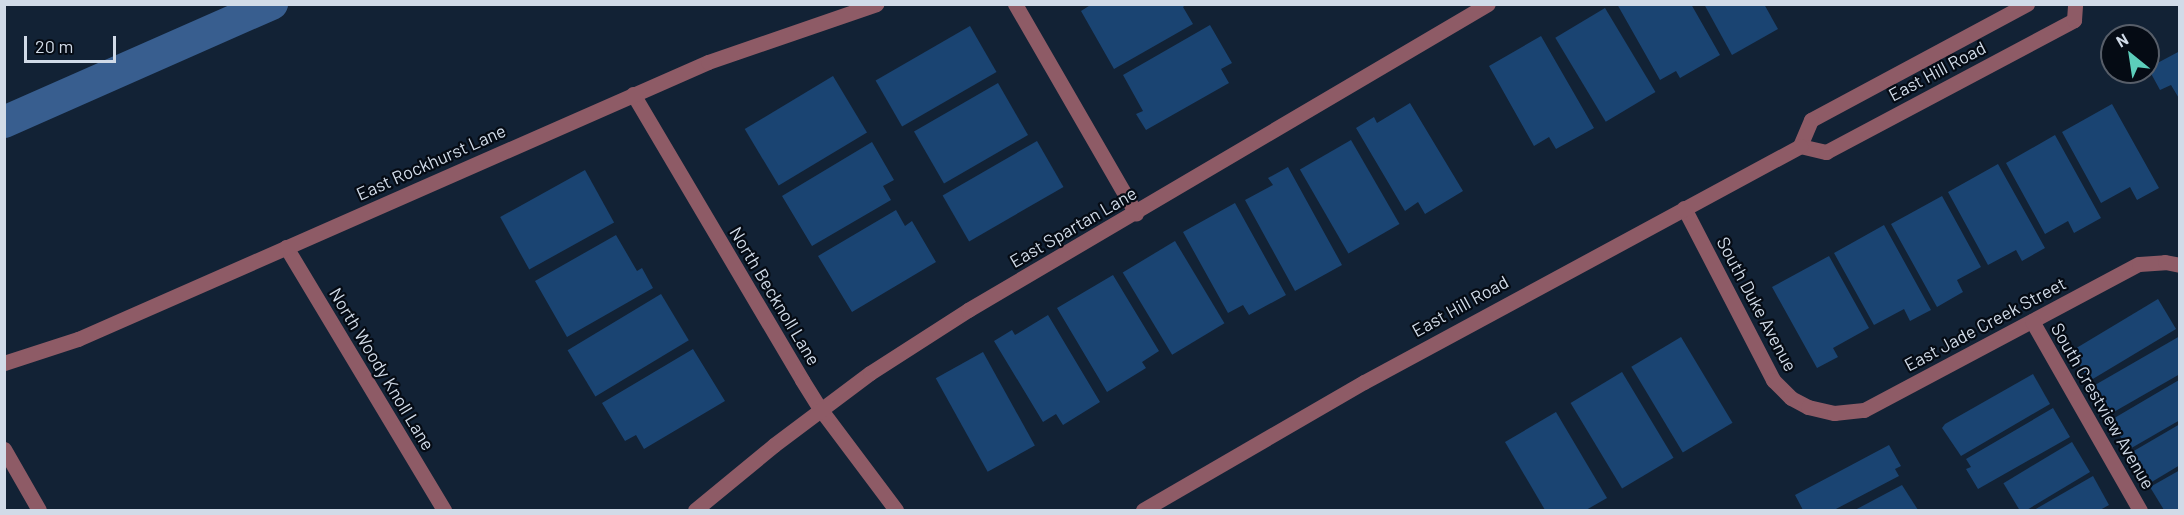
<!DOCTYPE html>
<style>
body{margin:0}
#map{position:relative;width:2184px;height:515px;overflow:hidden;background:#122235;font-family:Barlow,sans-serif}
div>[style]{position:absolute}
.canal>*{height:32px;margin:-16px;padding:0 16px;transform-origin:16px;border-radius:16px;background:#385e8f}
.building>*{inset:0;background:#1a4472;transform-origin:0 0}
.minor>*{height:15px;margin:-7.5px;padding:0 7.5px;transform-origin:7.5px;border-radius:7.5px;background:#8e5b66}
span{translate:-50% -50%;white-space:nowrap;text-align:center;line-height:1.15;-webkit-text-stroke:4.5px #050b14;paint-order:stroke}
.street-label{font-size:18px;color:#d1dbe8}
.frame{position:absolute;inset:0;border:6px solid #d1dbe8;pointer-events:none}
.north{position:absolute;left:2100px;top:24px;width:60px;height:60px;box-sizing:border-box;background:#050b14;border:2px solid #575e69;border-radius:50%;rotate:330deg;font-size:16px;font-weight:700;line-height:24px;text-align:center;color:#d1dbe8}
.north::after{content:'';display:block;margin:auto;width:21px;height:27px;background:#5ccebb;clip-path:polygon(50% 0,100% 100%,50% 72%,0 100%)}
.scale{position:absolute;left:24px;top:36px;width:92px;height:27px;box-sizing:border-box;border:3px solid #d1dbe8;border-top:0;padding-left:8px;font-size:18px;line-height:21px;white-space:nowrap;color:#d1dbe8;-webkit-text-stroke:4px #050b14;paint-order:stroke}
</style>
<div id="map">
<div class="canal">
<div style="left:4px;top:122px;width:293px;rotate:-23.8deg"></div>
</div>
<div class="building">
<div style="clip-path:polygon(1092px 4px,1186px 4px,1183px 7px,1193px 24px,1114px 69px,1081px 11px)"></div>
<div style="clip-path:polygon(1617px 4px,1691px 4px,1720px 55px,1680px 78px,1676px 71px,1660px 80px)"></div>
<div style="clip-path:polygon(1704px 4px,1764px 4px,1778px 29px,1732px 55px)"></div>
<div style="left:1605px;top:8px;width:98px;height:58px;rotate:59deg"></div>
<div style="clip-path:polygon(1210px 25px,1232px 63px,1221px 69px,1229px 83px,1146px 130px,1136px 114px,1143px 111px,1123px 75px)"></div>
<div style="left:970px;top:26px;width:53px;height:109px;rotate:60deg"></div>
<div style="clip-path:polygon(1541px 36px,1594px 128px,1556px 149px,1549px 137px,1534px 146px,1489px 66px)"></div>
<div style="clip-path:polygon(2180px 51px,2180px 100px,2171px 85px,2160px 90px,2148px 68px)"></div>
<div style="left:833px;top:76px;width:66px;height:103px;rotate:59deg"></div>
<div style="left:998px;top:83px;width:60px;height:97px;rotate:60deg"></div>
<div style="clip-path:polygon(1410px 103px,1463px 191px,1425px 214px,1418px 202px,1405px 211px,1356px 128px,1374px 117px,1377px 123px)"></div>
<div style="clip-path:polygon(2112px 104px,2159px 188px,2137px 200px,2130px 187px,2101px 203px,2062px 132px)"></div>
<div style="clip-path:polygon(2055px 135px,2101px 218px,2074px 233px,2068px 221px,2045px 234px,2006px 163px)"></div>
<div style="left:1351px;top:140px;width:97px;height:59px;rotate:60deg"></div>
<div style="left:1037px;top:141px;width:53px;height:109px;rotate:60deg"></div>
<div style="clip-path:polygon(872px 142px,894px 180px,883px 186px,891px 200px,812px 246px,782px 196px)"></div>
<div style="clip-path:polygon(1998px 164px,2045px 248px,2022px 261px,2016px 250px,1988px 265px,1948px 192px)"></div>
<div style="clip-path:polygon(1288px 167px,1342px 265px,1295px 291px,1245px 200px,1273px 185px,1268px 178px)"></div>
<div style="left:585px;top:170px;width:60px;height:97px;rotate:61deg"></div>
<div style="clip-path:polygon(1942px 196px,1981px 267px,1957px 280px,1963px 292px,1937px 307px,1891px 224px)"></div>
<div style="clip-path:polygon(1235px 203px,1286px 295px,1249px 315px,1243px 305px,1228px 313px,1183px 232px)"></div>
<div style="clip-path:polygon(896px 210px,905px 226px,912px 221px,936px 262px,852px 312px,818px 256px)"></div>
<div style="clip-path:polygon(1884px 225px,1931px 310px,1910px 321px,1904px 309px,1874px 325px,1834px 253px)"></div>
<div style="clip-path:polygon(616px 235px,637px 271px,642px 268px,653px 288px,567px 337px,535px 281px)"></div>
<div style="left:1175px;top:241px;width:96px;height:61px;rotate:59deg"></div>
<div style="clip-path:polygon(1829px 256px,1869px 328px,1833px 348px,1838px 357px,1817px 368px,1772px 287px)"></div>
<div style="clip-path:polygon(1113px 275px,1159px 351px,1142px 362px,1146px 368px,1107px 392px,1057px 308px)"></div>
<div style="left:661px;top:294px;width:54px;height:109px;rotate:59deg"></div>
<div style="left:2158px;top:299px;width:35px;height:101px;rotate:59deg"></div>
<div style="clip-path:polygon(1048px 315px,1100px 402px,1063px 425px,1056px 414px,1043px 422px,994px 341px,1012px 330px,1015px 335px)"></div>
<div style="clip-path:polygon(2180px 336px,2180px 374px,2112px 413px,2095px 385px)"></div>
<div style="left:1681px;top:337px;width:100px;height:58px;rotate:59deg"></div>
<div style="clip-path:polygon(693px 349px,725px 401px,644px 449px,636px 435px,625px 441px,602px 403px)"></div>
<div style="left:983px;top:352px;width:107px;height:54px;rotate:61deg"></div>
<div style="left:1622px;top:372px;width:100px;height:60px;rotate:59deg"></div>
<div style="clip-path:polygon(2033px 374px,2050px 404px,1961px 456px,1942px 428px,1945px 424px)"></div>
<div style="clip-path:polygon(2179px 380px,2180px 420px,2128px 450px,2111px 420px)"></div>
<div style="clip-path:polygon(2053px 408px,2070px 437px,1978px 489px,1966px 469px,1971px 467px,1966px 459px)"></div>
<div style="clip-path:polygon(1556px 412px,1607px 498px,1586px 510px,1545px 510px,1505px 442px)"></div>
<div style="clip-path:polygon(2180px 424px,2180px 465px,2150px 483px,2132px 452px)"></div>
<div style="left:2072px;top:442px;width:35px;height:80px;rotate:59deg"></div>
<div style="clip-path:polygon(1889px 445px,1901px 466px,1895px 469px,1899px 476px,1834px 510px,1803px 510px,1795px 495px)"></div>
<div style="clip-path:polygon(2180px 470px,2180px 510px,2164px 510px,2150px 487px)"></div>
<div style="clip-path:polygon(2093px 476px,2109px 505px,2100px 510px,2034px 510px)"></div>
<div style="clip-path:polygon(1902px 485px,1918px 510px,1855px 510px)"></div>
</div>
<div class="minor">
<div style="left:1015px;top:4px;width:242px;rotate:60deg"></div>
<div style="left:2027px;top:4px;width:245px;rotate:151.8deg"></div>
<div style="left:1811px;top:120px;width:28px;rotate:113deg"></div>
<div style="left:1800px;top:146px;width:27px;rotate:13deg"></div>
<div style="left:1826px;top:152px;width:281px;rotate:-28deg"></div>
<div style="left:2074px;top:20px;width:16px;rotate:-86deg"></div>
<div style="left:633px;top:94px;width:332px;rotate:59.4deg"></div>
<div style="left:802px;top:380px;width:36px;rotate:58deg"></div>
<div style="left:821px;top:410px;width:125px;rotate:53.1deg"></div>
<div style="left:1684px;top:208px;width:194px;rotate:62.6deg"></div>
<div style="left:1773px;top:380px;width:25px;rotate:45deg"></div>
<div style="left:1791px;top:398px;width:19px;rotate:28deg"></div>
<div style="left:1808px;top:407px;width:27px;rotate:13deg"></div>
<div style="left:1834px;top:413px;width:30px;rotate:-6deg"></div>
<div style="left:1864px;top:410px;width:311px;rotate:-28deg"></div>
<div style="left:2139px;top:264px;width:26px;rotate:-4deg"></div>
<div style="left:2165px;top:262px;width:15px;rotate:11deg"></div>
<div style="left:286px;top:247px;width:307px;rotate:59deg"></div>
<div style="left:2032px;top:321px;width:218px;rotate:60.3deg"></div>
<div style="left:4px;top:363px;width:78px;rotate:-18deg"></div>
<div style="left:78px;top:339px;width:688px;rotate:-23.73deg"></div>
<div style="left:708px;top:62px;width:178px;rotate:-19deg"></div>
<div style="left:4px;top:449px;width:70px;rotate:60.2deg"></div>
<div style="left:695px;top:510px;width:102px;rotate:-39.4deg"></div>
<div style="left:774px;top:445px;width:120px;rotate:-36.9deg"></div>
<div style="left:870px;top:373px;width:117px;rotate:-32.7deg"></div>
<div style="left:968px;top:310px;width:603px;rotate:-30.48deg"></div>
<div style="left:1143px;top:510px;width:255px;rotate:-30.1deg"></div>
<div style="left:1364px;top:382px;width:496px;rotate:-28.4deg"></div>
</div>
<div class="street-label">
<span style="left:1937px;top:71px;rotate:-28deg">East Hill Road</span>
<span style="left:431px;top:162px;rotate:-24deg">East Rockhurst Lane</span>
<span style="left:1073px;top:227px;rotate:-30deg">East Spartan Lane</span>
<span style="left:775px;top:296px;rotate:59deg">North Becknoll Lane</span>
<span style="left:1757px;top:304px;rotate:62deg">South Duke Avenue</span>
<span style="left:1460px;top:306px;rotate:-29deg">East Hill Road</span>
<span style="left:1985px;top:324px;rotate:-28deg">East Jade Creek Street</span>
<span style="left:382px;top:369px;rotate:59deg">North Woody Knoll Lane</span>
<span style="left:2103px;top:406px;rotate:60deg">South Crestview Avenue</span>
</div>
<div class="frame"></div>
<div class="north">N</div>
<div class="scale">20 m</div>
</div>
